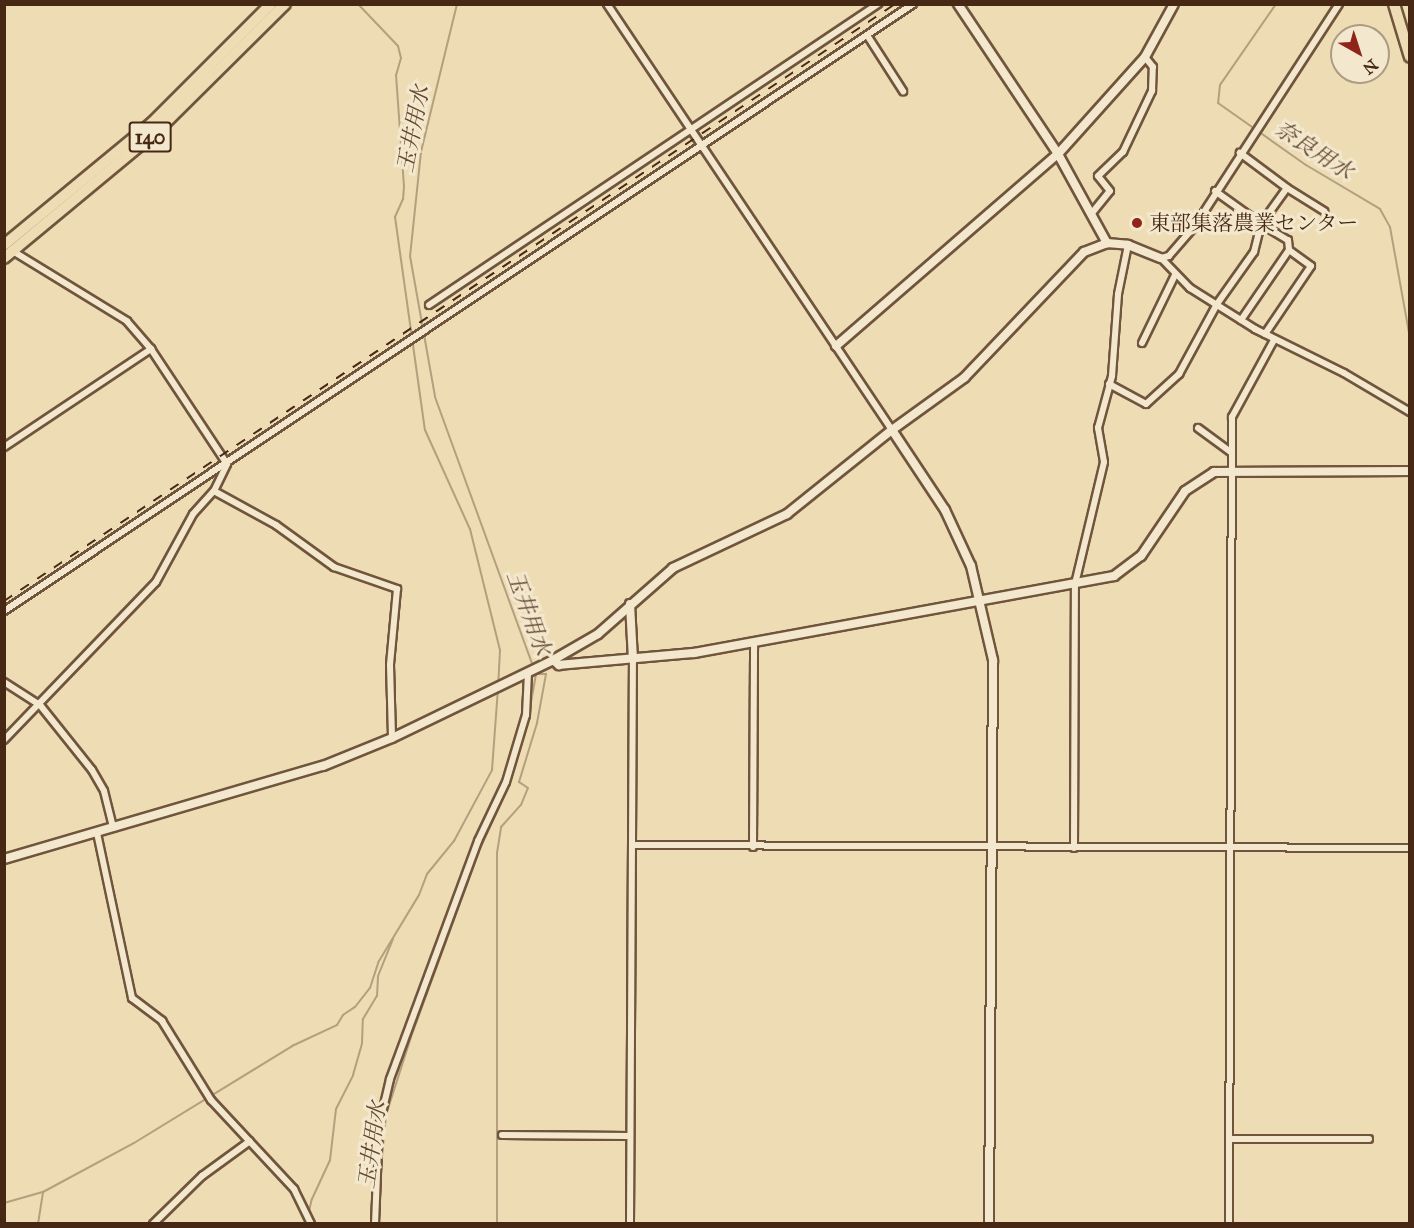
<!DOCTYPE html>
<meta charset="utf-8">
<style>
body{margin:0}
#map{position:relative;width:1414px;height:1228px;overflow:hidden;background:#eddcb4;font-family:"IM FELL Great Primer","Noto Serif JP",serif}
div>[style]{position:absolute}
.stream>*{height:2px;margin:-1px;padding:0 1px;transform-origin:1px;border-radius:1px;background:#b49f7e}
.roads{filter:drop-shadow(2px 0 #70553c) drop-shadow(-2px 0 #70553c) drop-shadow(0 2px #70553c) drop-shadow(0 -2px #70553c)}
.minor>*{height:6px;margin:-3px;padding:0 3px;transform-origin:3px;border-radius:3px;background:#f3e8ce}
.tertiary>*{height:8px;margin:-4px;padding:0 4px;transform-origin:4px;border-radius:4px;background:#f3e8ce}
.primary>*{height:10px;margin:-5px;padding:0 5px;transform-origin:5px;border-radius:5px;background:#eddcb4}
.trunk>*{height:10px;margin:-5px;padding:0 5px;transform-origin:5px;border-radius:5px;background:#eddcb4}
.rail>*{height:2px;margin-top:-1px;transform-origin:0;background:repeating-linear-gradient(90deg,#462814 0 10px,transparent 0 20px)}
.dots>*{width:16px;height:16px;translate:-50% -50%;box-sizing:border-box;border:3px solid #f3e8ce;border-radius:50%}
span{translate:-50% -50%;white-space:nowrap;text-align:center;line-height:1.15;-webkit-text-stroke:6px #f3e8ce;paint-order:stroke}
.shield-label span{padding:2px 4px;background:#f3e8ce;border:2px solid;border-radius:4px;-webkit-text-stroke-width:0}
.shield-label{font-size:20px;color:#462814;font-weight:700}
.poi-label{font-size:21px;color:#462814}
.left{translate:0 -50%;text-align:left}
.water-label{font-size:22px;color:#62462e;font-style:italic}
.frame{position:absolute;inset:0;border:6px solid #462814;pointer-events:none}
.north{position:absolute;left:1330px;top:24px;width:60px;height:60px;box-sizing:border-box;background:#f3e8ce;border:2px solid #ae9b84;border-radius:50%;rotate:141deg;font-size:16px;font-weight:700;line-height:24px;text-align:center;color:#462814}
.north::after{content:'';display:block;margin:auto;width:21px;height:27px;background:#8f2418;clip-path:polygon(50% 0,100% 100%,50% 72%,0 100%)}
</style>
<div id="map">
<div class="stream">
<div style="left:358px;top:4px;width:58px;rotate:46.4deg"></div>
<div style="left:398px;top:46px;width:12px;rotate:76deg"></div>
<div style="left:401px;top:58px;width:18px;rotate:106deg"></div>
<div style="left:396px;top:75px;width:111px;rotate:85.9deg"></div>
<div style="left:404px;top:186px;width:13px;rotate:94deg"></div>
<div style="left:403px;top:199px;width:20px;rotate:114deg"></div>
<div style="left:395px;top:217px;width:180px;rotate:82deg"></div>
<div style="left:420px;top:395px;width:35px;rotate:82deg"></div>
<div style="left:425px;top:430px;width:109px;rotate:65.6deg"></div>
<div style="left:470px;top:529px;width:125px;rotate:76.1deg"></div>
<div style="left:500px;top:650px;width:34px;rotate:93deg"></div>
<div style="left:457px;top:4px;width:152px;rotate:103.7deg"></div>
<div style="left:421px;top:152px;width:105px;rotate:96deg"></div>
<div style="left:410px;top:256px;width:143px;rotate:79.9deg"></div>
<div style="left:435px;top:397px;width:295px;rotate:70deg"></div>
<div style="left:536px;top:674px;width:39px;rotate:100deg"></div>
<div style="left:1276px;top:4px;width:98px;rotate:124.7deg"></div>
<div style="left:1220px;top:85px;width:18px;rotate:96deg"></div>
<div style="left:1218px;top:103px;width:108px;rotate:35.2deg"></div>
<div style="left:1306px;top:165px;width:86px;rotate:30.7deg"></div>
<div style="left:1380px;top:209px;width:21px;rotate:61deg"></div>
<div style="left:1390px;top:227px;width:113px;rotate:79.8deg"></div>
<div style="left:379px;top:1188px;width:73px;rotate:-84.5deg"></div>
<div style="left:386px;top:1115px;width:82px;rotate:-72.2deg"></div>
<div style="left:411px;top:1037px;width:198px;rotate:-69.9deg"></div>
<div style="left:479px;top:851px;width:56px;rotate:-65.7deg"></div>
<div style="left:502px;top:800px;width:83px;rotate:-72.4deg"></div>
<div style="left:4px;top:1203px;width:41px;rotate:-15.8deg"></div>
<div style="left:43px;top:1192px;width:103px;rotate:-28.3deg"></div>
<div style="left:134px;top:1143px;width:185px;rotate:-31.5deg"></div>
<div style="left:292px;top:1046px;width:50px;rotate:-25deg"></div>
<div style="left:337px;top:1025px;width:12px;rotate:-59deg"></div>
<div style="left:343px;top:1015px;width:14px;rotate:-34deg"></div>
<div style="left:355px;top:1007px;width:24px;rotate:-52deg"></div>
<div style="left:370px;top:988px;width:28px;rotate:-72deg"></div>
<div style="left:379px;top:961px;width:77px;rotate:-58.8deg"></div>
<div style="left:419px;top:895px;width:22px;rotate:-69deg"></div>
<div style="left:427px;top:874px;width:43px;rotate:-50.7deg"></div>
<div style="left:454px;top:841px;width:81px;rotate:-61.8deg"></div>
<div style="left:492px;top:770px;width:81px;rotate:-85.8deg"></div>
<div style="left:38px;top:1224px;width:32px;rotate:-81deg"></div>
<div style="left:306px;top:1224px;width:26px;rotate:-77deg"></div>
<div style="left:312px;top:1199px;width:43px;rotate:-65.2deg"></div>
<div style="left:330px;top:1160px;width:51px;rotate:-83.3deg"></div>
<div style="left:336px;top:1109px;width:38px;rotate:-63deg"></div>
<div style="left:353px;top:1075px;width:33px;rotate:-74deg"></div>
<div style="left:362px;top:1043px;width:24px;rotate:-88deg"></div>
<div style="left:363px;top:1019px;width:27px;rotate:-59deg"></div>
<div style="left:377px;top:996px;width:20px;rotate:-87deg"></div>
<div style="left:378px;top:976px;width:40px;rotate:-68deg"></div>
<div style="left:497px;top:1224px;width:371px;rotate:-90deg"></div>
<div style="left:497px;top:853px;width:26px;rotate:-81deg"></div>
<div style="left:501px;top:827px;width:30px;rotate:-48deg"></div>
<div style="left:521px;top:805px;width:18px;rotate:-68deg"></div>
<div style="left:528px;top:788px;width:11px;rotate:-146deg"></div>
<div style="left:519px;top:782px;width:62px;rotate:-73deg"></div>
<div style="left:537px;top:723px;width:50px;rotate:-79.6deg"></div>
<div style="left:546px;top:674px;width:10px;rotate:180deg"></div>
</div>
<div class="roads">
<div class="minor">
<div style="left:607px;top:4px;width:513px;rotate:56.22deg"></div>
<div style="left:1339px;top:4px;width:266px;rotate:123deg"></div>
<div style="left:1194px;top:227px;width:38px;rotate:131deg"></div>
<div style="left:1169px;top:256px;width:8px;rotate:166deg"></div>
<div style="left:1161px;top:258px;width:42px;rotate:46deg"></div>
<div style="left:1190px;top:288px;width:77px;rotate:32.2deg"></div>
<div style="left:1255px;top:329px;width:99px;rotate:26.3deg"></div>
<div style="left:1344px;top:373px;width:77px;rotate:30.6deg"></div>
<div style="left:867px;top:35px;width:67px;rotate:57.3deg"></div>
<div style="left:1287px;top:188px;width:44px;rotate:31.9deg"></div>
<div style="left:1215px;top:191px;width:57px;rotate:35.7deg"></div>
<div style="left:1261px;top:224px;width:44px;rotate:-54.2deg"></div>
<div style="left:1287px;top:188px;width:59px;rotate:-143.3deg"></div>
<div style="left:1092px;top:213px;width:28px;rotate:-51deg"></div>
<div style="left:1110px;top:191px;width:19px;rotate:-129deg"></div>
<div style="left:1098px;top:176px;width:35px;rotate:-44deg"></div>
<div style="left:1123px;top:152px;width:68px;rotate:-64.6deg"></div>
<div style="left:1152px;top:91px;width:24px;rotate:-88deg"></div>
<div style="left:1153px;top:67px;width:13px;rotate:-129deg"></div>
<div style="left:429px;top:305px;width:541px;rotate:-33.84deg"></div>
<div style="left:1265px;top:334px;width:82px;rotate:-55.9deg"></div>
<div style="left:1311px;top:266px;width:27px;rotate:-144deg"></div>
<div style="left:1142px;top:343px;width:76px;rotate:-64.1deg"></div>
<div style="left:1109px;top:384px;width:42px;rotate:28.4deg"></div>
<div style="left:1146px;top:404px;width:45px;rotate:-42.3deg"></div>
<div style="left:1179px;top:374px;width:80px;rotate:-61.5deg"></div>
<div style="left:1217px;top:304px;width:64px;rotate:-54.6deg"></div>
<div style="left:1254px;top:252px;width:29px;rotate:-76deg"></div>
<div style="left:1261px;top:224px;width:31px;rotate:31deg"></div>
<div style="left:1288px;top:240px;width:10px;rotate:84deg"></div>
<div style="left:1289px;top:250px;width:85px;rotate:124.4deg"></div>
<div style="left:1198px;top:428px;width:42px;rotate:36.3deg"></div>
<div style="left:4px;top:447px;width:177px;rotate:-33.7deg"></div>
<div style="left:214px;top:491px;width:71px;rotate:28.7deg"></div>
<div style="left:276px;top:525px;width:72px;rotate:35.9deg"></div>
<div style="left:334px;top:567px;width:67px;rotate:19.2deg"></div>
<div style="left:397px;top:589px;width:76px;rotate:95.3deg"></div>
<div style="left:390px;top:665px;width:73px;rotate:88.4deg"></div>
<div style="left:4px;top:611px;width:1093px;rotate:-33.73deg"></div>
<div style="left:4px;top:682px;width:43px;rotate:32.6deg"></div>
<div style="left:40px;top:705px;width:83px;rotate:51.3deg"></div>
<div style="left:92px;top:770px;width:24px;rotate:60deg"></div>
<div style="left:104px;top:791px;width:38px;rotate:76deg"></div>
<div style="left:4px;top:740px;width:219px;rotate:-46.1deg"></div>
<div style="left:156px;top:582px;width:77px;rotate:-61.4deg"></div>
<div style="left:193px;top:514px;width:31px;rotate:-48deg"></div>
<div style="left:214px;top:491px;width:30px;rotate:-64deg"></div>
<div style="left:227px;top:464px;width:138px;rotate:-123.5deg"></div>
<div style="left:151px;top:349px;width:37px;rotate:-131deg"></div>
<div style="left:127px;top:321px;width:136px;rotate:-148.5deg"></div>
<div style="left:97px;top:833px;width:169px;rotate:78deg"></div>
<div style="left:132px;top:998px;width:38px;rotate:37deg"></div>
<div style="left:162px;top:1021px;width:93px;rotate:58.2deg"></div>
<div style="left:211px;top:1100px;width:122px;rotate:47deg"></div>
<div style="left:294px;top:1189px;width:39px;rotate:64deg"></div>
<div style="left:632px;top:845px;width:778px;rotate:0.22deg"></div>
<div style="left:753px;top:847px;width:203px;rotate:-89.7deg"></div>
<div style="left:1074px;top:848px;width:264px;rotate:-89.8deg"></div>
<div style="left:1075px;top:584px;width:125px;rotate:-76.6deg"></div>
<div style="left:1104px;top:462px;width:35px;rotate:-100deg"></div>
<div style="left:1098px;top:428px;width:54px;rotate:-74.9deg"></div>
<div style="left:1112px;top:376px;width:82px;rotate:-85.8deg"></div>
<div style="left:1118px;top:294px;width:50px;rotate:-78.5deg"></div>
<div style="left:502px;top:1135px;width:127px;rotate:0.5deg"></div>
<div style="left:1230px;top:1139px;width:139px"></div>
<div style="left:153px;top:1224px;width:69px;rotate:-44.4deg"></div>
<div style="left:202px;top:1176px;width:59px;rotate:-36.1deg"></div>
<div style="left:375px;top:1224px;width:98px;rotate:-87.7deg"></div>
<div style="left:379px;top:1126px;width:48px;rotate:-76.8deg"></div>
<div style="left:390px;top:1079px;width:254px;rotate:-69.7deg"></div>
<div style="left:478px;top:841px;width:65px;rotate:-64.6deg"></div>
<div style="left:506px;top:782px;width:70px;rotate:-73.4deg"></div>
<div style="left:526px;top:715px;width:42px;rotate:-87.3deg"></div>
<div style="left:630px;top:1224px;width:565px;rotate:-89.7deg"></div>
<div style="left:1229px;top:1224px;width:807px;rotate:-89.79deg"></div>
<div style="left:1232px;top:417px;width:88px;rotate:-61.4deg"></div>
</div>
<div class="tertiary">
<div style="left:958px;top:4px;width:180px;rotate:56.3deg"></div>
<div style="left:1058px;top:154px;width:102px;rotate:61.2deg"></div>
<div style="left:836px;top:346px;width:294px;rotate:-40.9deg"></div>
<div style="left:1058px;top:154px;width:130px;rotate:-48.1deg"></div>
<div style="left:1145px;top:57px;width:60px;rotate:-61.3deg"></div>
<div style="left:892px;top:430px;width:96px;rotate:56.5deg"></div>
<div style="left:945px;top:510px;width:62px;rotate:65.1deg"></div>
<div style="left:971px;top:566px;width:97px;rotate:76.8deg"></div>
<div style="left:993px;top:660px;width:564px;rotate:90.41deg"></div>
<div style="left:630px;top:604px;width:55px;rotate:86.9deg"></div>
<div style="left:553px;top:660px;width:8px;rotate:40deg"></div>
<div style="left:559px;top:665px;width:136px;rotate:-5.1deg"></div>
<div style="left:694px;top:653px;width:427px;rotate:-10.4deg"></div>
<div style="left:1114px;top:576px;width:34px;rotate:-37deg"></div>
<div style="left:1141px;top:556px;width:78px;rotate:-55.9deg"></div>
<div style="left:1185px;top:491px;width:35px;rotate:-33deg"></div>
<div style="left:1214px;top:472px;width:196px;rotate:-0.3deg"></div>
<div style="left:4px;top:859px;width:332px;rotate:-16.3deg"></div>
<div style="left:323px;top:766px;width:74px;rotate:-22.1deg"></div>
<div style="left:392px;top:738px;width:179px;rotate:-25.8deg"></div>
<div style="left:553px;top:660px;width:52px;rotate:-30deg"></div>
<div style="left:598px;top:634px;width:100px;rotate:-41.3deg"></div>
<div style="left:673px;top:568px;width:126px;rotate:-25.3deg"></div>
<div style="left:787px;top:514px;width:134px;rotate:-38.7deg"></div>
<div style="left:892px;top:430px;width:89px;rotate:-35.8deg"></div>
<div style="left:964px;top:378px;width:174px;rotate:-46.4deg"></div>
<div style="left:1084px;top:252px;width:25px;rotate:-21deg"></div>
<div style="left:1107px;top:243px;width:21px;rotate:5deg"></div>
<div style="left:1128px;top:245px;width:35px;rotate:22deg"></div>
</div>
<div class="primary">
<div style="left:1394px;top:4px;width:55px;rotate:73.2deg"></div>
</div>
<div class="trunk">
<div style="left:4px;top:245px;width:192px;rotate:-39.5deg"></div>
<div style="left:152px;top:123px;width:168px;rotate:-45deg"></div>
<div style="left:4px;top:258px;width:200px;rotate:-39.7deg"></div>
<div style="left:158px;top:130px;width:179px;rotate:-44.8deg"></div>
</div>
</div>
<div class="rail">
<div style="left:4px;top:601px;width:1073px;rotate:-33.82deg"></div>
</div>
<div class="dots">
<div style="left:1137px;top:223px;background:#8f2418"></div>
</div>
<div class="shield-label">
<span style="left:150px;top:137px">140</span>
</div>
<div class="poi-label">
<span class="left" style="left:1149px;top:223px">東部集落農業センター</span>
</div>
<div class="water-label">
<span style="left:413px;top:129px;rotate:-79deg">玉井用水</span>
<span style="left:1314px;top:150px;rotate:33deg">奈良用水</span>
<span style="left:529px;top:613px;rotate:70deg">玉井用水</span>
<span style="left:372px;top:1145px;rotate:-82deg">玉井用水</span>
</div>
<div class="frame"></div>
<div class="north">N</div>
</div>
